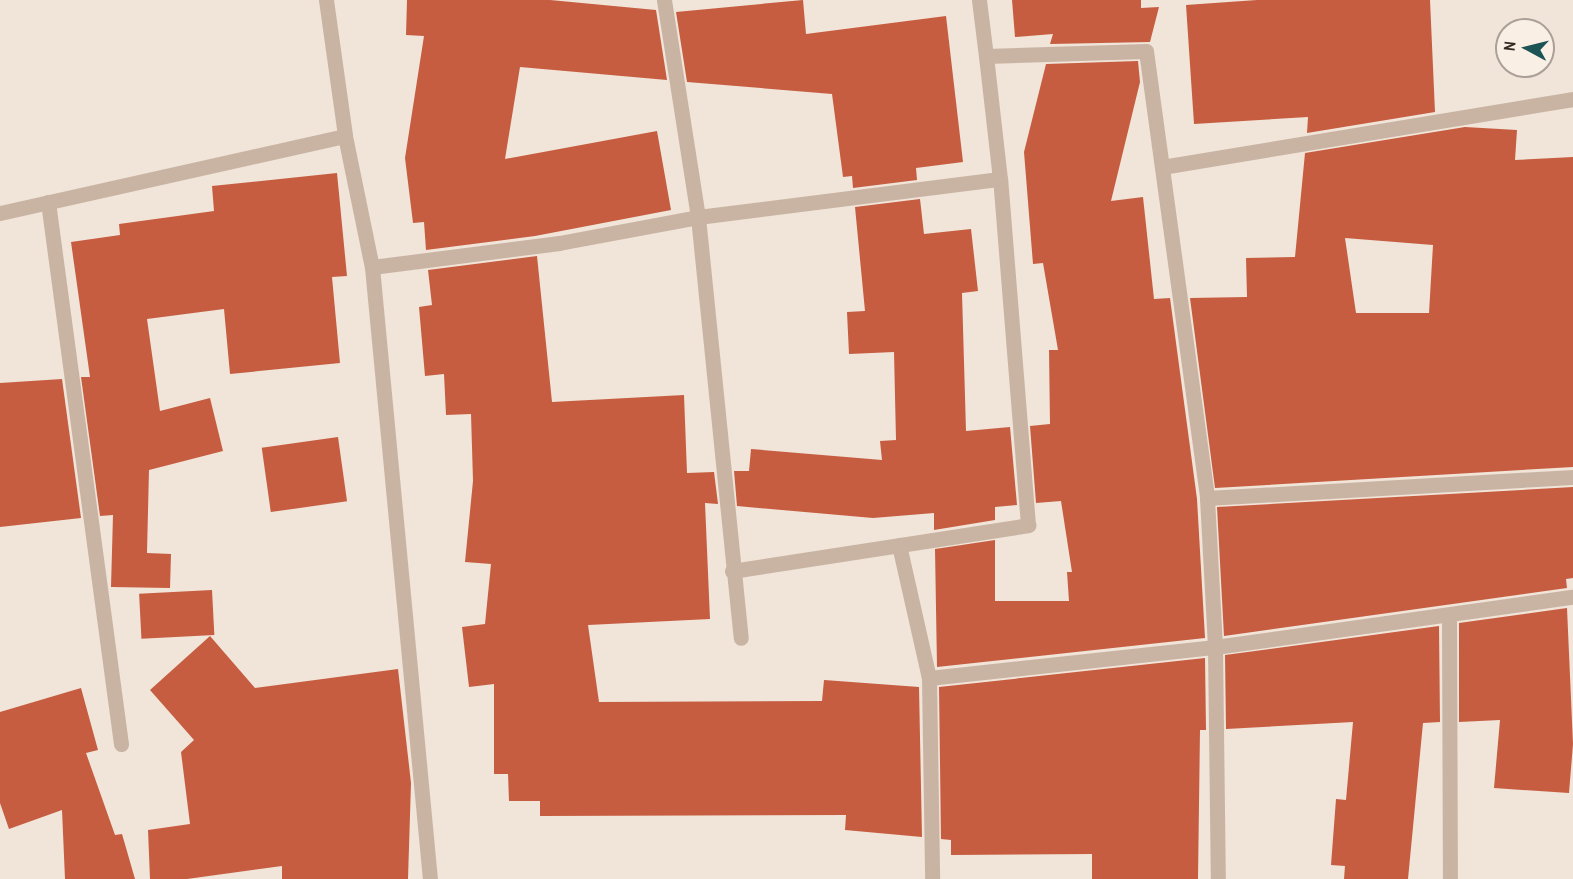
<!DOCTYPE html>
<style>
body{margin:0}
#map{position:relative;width:1573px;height:879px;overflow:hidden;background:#f1e4d8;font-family:"Archivo Narrow",sans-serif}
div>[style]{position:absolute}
.building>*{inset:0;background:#c65d41;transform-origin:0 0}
.minor>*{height:15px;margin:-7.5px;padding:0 7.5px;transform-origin:7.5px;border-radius:7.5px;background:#c9b4a4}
span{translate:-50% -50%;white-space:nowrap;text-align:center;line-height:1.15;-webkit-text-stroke:5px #f9efe4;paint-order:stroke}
.north{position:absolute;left:1495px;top:18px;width:60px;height:60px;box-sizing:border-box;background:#f9efe4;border:2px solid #aaa098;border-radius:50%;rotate:277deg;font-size:16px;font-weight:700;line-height:24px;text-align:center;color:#342a26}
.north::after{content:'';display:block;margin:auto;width:21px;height:27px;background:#1c5355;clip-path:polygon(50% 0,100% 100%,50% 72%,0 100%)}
</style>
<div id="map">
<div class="building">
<div style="clip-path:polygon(407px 0,550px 0,656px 10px,667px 80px,520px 67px,505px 159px,657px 131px,671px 210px,535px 236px,426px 250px,424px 222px,413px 223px,405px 158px,424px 36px,406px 35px)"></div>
<div style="clip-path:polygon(803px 0,806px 34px,946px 16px,963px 162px,916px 168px,917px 180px,853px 188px,852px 176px,843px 177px,832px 94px,687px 82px,676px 12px)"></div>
<div style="clip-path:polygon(1012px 0,1141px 0,1141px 8px,1159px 7px,1150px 42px,1050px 44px,1053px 34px,1015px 37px)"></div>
<div style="clip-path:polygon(1257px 0,1430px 0,1435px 112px,1307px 133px,1308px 117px,1194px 124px,1186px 5px)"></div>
<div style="clip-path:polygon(1138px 61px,1140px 82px,1111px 201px,1143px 197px,1154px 299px,1170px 298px,1197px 499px,1205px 638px,937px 667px,935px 549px,995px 540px,995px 601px,1069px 601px,1067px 572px,1072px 572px,1061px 501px,1036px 503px,1030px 426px,1050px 424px,1049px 350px,1058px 350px,1043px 263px,1033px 264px,1024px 152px,1046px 64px)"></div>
<div style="clip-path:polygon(evenodd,1465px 127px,1517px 130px,1515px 160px,1573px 157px,1573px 467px,1215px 488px,1190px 298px,1247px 297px,1246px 258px,1295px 257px,1305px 153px,1465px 127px,1345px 238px,1433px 245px,1429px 313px,1356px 313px,1345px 238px)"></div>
<div style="clip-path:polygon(337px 173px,347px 276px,332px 277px,340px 363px,230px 374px,224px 309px,147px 319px,160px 411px,210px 398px,223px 451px,149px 470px,147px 553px,171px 554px,170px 588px,111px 587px,113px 515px,100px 516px,81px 377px,90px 377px,71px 242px,120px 235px,119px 224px,214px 211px,212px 186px)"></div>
<div style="clip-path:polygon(920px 199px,924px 234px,971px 229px,978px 291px,962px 293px,966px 431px,1010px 427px,1017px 505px,995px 507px,995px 520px,934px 530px,934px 513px,873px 518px,737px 506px,734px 471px,749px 471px,751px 449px,882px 460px,880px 441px,896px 440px,894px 352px,849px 354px,847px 312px,865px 311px,855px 207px)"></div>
<div style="clip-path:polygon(537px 256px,552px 402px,684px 395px,687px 473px,714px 472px,718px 504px,705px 503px,710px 619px,588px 625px,599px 702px,822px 701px,824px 680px,919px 687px,922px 837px,845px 830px,846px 815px,540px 816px,540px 801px,509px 801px,508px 774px,494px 774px,494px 684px,469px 687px,462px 627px,485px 624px,491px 564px,465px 562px,473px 481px,471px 414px,446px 415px,444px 374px,425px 376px,419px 307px,432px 305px,428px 270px)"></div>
<div style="clip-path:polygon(62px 379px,81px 518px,0 527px,0 383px)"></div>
<div style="left:338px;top:437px;width:65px;height:77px;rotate:82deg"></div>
<div style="clip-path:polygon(1573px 487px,1573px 578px,1566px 579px,1567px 588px,1224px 636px,1217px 507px)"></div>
<div style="left:212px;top:590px;width:45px;height:73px;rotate:87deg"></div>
<div style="clip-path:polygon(1567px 608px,1573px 744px,1569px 793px,1494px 788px,1500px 720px,1459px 722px,1459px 623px)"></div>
<div style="clip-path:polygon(1439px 626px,1440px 722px,1423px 723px,1408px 879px,1344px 879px,1345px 866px,1331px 865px,1336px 799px,1346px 800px,1353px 722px,1226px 729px,1225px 655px)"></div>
<div style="clip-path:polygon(210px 636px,255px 688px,398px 669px,411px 783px,408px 879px,282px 879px,282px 866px,187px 879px,150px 879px,148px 830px,190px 824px,181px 752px,194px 740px,150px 690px)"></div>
<div style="clip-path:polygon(1205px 658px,1206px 730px,1200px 730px,1198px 879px,1092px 879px,1092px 854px,951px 855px,951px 840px,941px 839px,939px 687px)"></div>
<div style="clip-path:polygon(81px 688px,98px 750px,86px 753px,115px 835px,122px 834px,135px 879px,65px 879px,62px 810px,9px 829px,0 803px,0 712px)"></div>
</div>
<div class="minor">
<div style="left:326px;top:0;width:137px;rotate:82deg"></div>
<div style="left:664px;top:0;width:220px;rotate:81.1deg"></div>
<div style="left:698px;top:217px;width:423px;rotate:84.2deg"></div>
<div style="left:979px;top:0;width:56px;rotate:82.9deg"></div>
<div style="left:986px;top:56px;width:160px;rotate:-1.8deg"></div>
<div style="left:1146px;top:51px;width:451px;rotate:82.2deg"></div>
<div style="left:1207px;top:498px;width:367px;rotate:-3.3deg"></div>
<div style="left:1162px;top:167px;width:417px;rotate:-9.4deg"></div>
<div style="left:48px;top:202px;width:547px;rotate:82.33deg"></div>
<div style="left:0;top:213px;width:353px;rotate:-12.6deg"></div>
<div style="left:345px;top:136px;width:134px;rotate:78.4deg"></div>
<div style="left:372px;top:267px;width:615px;rotate:84.59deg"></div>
<div style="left:372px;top:267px;width:189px;rotate:-7.3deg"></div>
<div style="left:559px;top:243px;width:141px;rotate:-10.6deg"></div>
<div style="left:698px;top:217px;width:304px;rotate:-7.2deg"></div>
<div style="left:1207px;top:498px;width:149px;rotate:86.9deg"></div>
<div style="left:1215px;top:647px;width:232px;rotate:89.3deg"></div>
<div style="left:899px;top:545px;width:136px;rotate:77.3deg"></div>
<div style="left:929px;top:678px;width:201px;rotate:89.1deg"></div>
<div style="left:732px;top:571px;width:300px;rotate:-8.8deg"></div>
<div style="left:1028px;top:525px;width:347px;rotate:-94.6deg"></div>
<div style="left:1000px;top:179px;width:124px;rotate:-96.5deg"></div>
<div style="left:1449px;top:616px;width:263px;rotate:89.8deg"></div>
<div style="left:929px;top:678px;width:288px;rotate:-6.2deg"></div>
<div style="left:1215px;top:647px;width:361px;rotate:-8deg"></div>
</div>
<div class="north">N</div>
</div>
